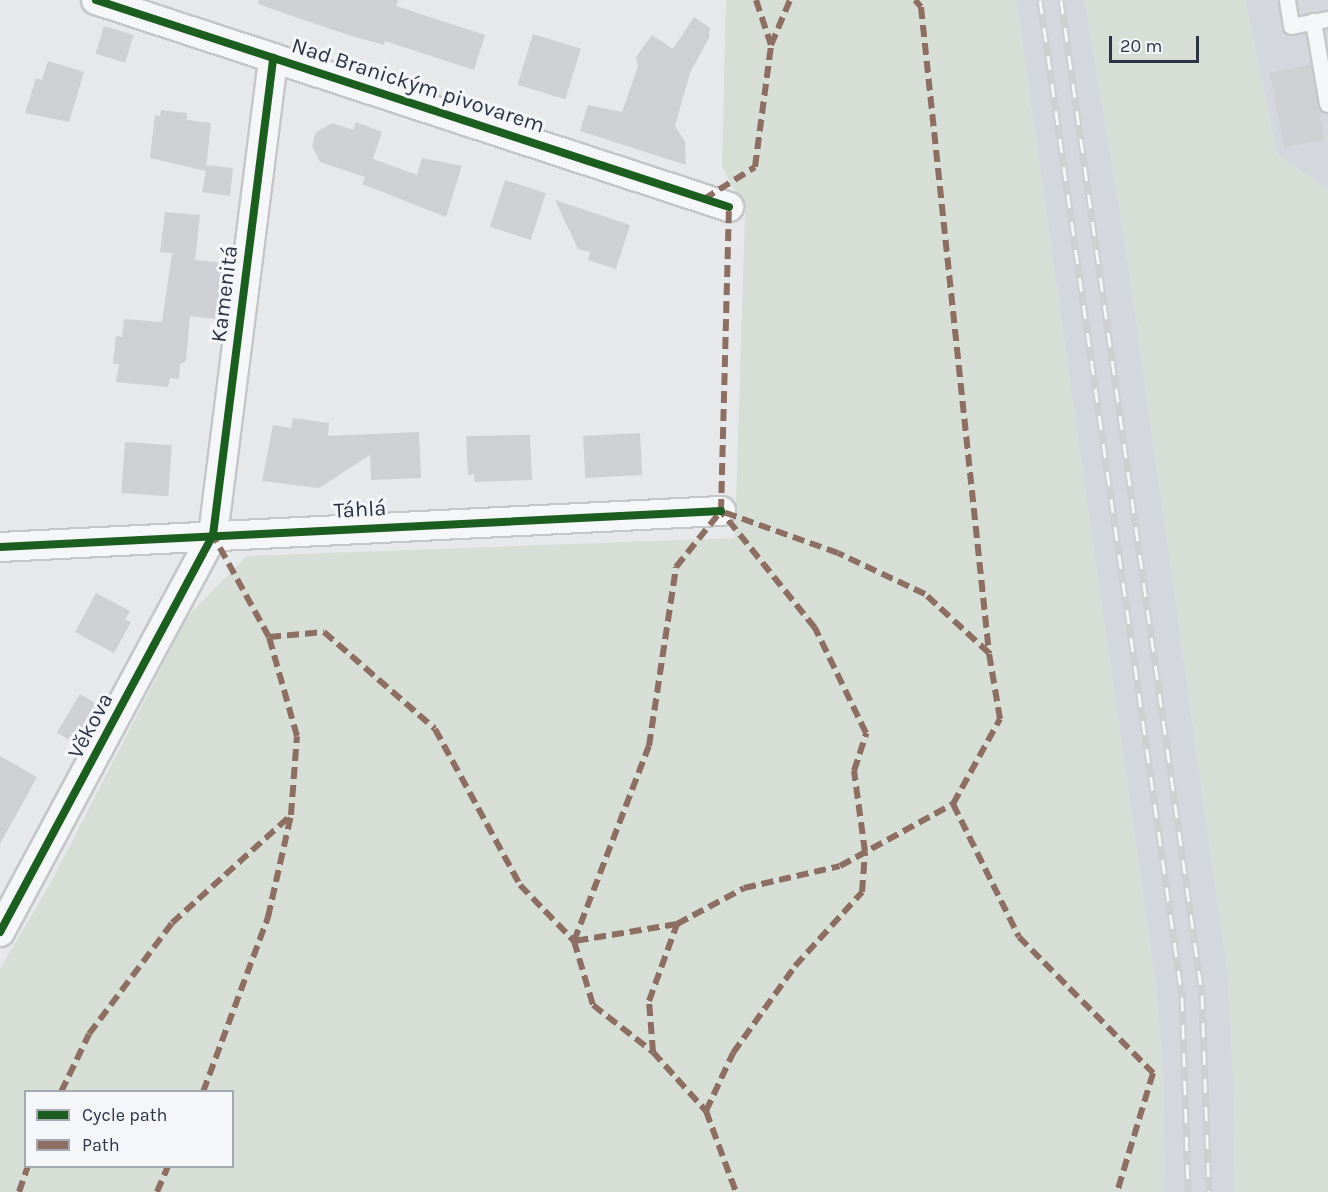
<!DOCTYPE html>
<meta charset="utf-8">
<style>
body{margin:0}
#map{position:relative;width:1328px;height:1192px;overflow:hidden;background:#e6e8ea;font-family:Karla,sans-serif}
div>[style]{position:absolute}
.built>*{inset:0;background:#d4d7dd}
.green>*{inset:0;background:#d6ded6}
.building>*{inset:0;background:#ced0d3;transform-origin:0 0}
.roads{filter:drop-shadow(2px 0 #c4c6c8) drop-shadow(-2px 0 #c4c6c8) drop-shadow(0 2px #c4c6c8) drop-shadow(0 -2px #c4c6c8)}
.service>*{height:15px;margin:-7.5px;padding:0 7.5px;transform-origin:7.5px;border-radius:7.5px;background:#f5f6f7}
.minor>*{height:28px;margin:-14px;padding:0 14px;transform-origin:14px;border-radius:14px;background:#f5f6f7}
.rail>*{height:7px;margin-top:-3.5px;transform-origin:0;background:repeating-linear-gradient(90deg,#f4f6f9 0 14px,#cecfd2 0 28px);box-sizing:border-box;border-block:2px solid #cecfd2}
.quiet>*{height:6px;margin-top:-3px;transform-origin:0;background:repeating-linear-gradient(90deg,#8d6e63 0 12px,transparent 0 18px)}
.cycleway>*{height:8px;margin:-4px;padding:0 4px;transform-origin:4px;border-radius:4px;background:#1b5e20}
span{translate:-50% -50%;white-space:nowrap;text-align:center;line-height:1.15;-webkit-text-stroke:6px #f4f6f9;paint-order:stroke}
.street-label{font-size:22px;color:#2b3445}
.legend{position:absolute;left:24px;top:1090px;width:210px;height:78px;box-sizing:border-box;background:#f4f6f9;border:2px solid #a4a8b1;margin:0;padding:8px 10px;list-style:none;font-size:18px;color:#2b3445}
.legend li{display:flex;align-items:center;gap:12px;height:30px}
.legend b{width:30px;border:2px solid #a4a8b1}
.scale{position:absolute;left:1109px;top:36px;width:90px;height:27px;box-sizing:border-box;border:3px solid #2b3445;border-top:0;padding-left:8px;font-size:18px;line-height:21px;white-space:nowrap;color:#2b3445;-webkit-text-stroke:4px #f4f6f9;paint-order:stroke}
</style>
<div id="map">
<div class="built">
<div style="clip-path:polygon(1016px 0,1085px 0,1125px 240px,1229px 982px,1235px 1128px,1233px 1192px,1164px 1192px,1162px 1058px,1156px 989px)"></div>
<div style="clip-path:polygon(1245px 0,1328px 0,1328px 190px,1277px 155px)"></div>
</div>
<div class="green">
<div style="clip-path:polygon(evenodd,726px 0,1016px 0,1156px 989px,1162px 1058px,1164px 1192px,0 1192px,0 969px,51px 882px,188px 616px,247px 556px,735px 538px,745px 211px,722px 166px,726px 0,26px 1092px,232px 1092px,232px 1166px,26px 1166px,26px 1092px)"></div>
<div style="clip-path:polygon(1085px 0,1245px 0,1277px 155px,1328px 190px,1328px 1192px,1233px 1192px,1235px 1128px,1229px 982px,1125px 240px)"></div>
</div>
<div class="building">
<div style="clip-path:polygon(259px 0,398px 0,396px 6px,485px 35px,474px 70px,385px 41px,384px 45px,345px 34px,258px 4px)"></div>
<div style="clip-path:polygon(694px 17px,710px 28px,709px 38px,690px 73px,675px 126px,685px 142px,686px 165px,580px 131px,588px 105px,622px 112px,638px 66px,636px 57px,652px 35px,673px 49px)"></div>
<div style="left:104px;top:26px;width:31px;height:29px;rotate:17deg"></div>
<div style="left:533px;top:34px;width:50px;height:53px;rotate:17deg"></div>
<div style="clip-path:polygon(48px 61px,84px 72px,69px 122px,25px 113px,36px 78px,42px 80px)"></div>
<div style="left:1310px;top:65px;width:76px;height:41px;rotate:79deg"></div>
<div style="clip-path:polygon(161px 110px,187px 113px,187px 120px,211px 123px,206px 169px,207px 165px,233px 168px,230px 196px,202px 192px,206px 171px,150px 158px,155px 115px,160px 116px)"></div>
<div style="clip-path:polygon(356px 122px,382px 132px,373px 159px,417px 175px,422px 158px,462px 166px,446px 217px,362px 184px,365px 177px,320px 162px,312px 146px,316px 132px,332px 123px,353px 130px)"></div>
<div style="left:505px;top:180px;width:43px;height:49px;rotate:18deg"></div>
<div style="clip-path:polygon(555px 200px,630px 225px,616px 269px,588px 260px,590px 252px,578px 249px)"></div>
<div style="clip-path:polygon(165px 212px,200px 215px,195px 260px,223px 263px,216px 319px,190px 316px,186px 361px,180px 364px,179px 379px,170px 378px,168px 387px,116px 382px,119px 364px,113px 364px,116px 336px,122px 337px,124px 319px,162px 322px,172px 253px,160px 252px)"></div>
<div style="clip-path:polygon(293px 418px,329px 423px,328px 436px,419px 432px,421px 478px,371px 480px,370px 455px,319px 488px,262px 481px,273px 425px,291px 428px)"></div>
<div style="left:640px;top:433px;width:42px;height:57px;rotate:87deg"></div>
<div style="clip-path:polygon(530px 435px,532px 480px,475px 482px,474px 474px,468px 475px,466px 436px)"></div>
<div style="left:125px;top:442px;width:47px;height:51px;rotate:4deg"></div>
<div style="clip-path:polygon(96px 593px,130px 611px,125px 619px,131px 622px,114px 653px,75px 632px)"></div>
<div style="left:80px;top:694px;width:26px;height:45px;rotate:31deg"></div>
<div style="clip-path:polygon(0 756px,37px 777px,0 844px)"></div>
</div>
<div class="roads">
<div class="service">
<div style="left:1287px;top:0;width:26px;rotate:81deg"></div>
<div style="left:1291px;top:26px;width:38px;rotate:-11deg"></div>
<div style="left:1313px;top:21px;width:84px;rotate:80.4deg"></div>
</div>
<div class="minor">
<div style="left:96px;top:0;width:666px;rotate:18.11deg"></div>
<div style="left:0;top:547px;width:722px;rotate:-2.86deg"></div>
<div style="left:0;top:932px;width:451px;rotate:-61.8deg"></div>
<div style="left:213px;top:535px;width:481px;rotate:-82.8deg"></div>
</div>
</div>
<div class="rail">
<div style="left:1040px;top:0;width:1007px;rotate:81.89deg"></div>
<div style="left:1182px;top:997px;width:195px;rotate:88.2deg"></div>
<div style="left:1061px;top:0;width:1005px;rotate:81.93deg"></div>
<div style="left:1202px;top:995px;width:197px;rotate:88deg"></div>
</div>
<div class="quiet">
<div style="left:756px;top:0;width:47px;rotate:71.6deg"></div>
<div style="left:915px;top:0;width:9px;rotate:49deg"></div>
<div style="left:921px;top:7px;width:650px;rotate:83.99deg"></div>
<div style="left:704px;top:199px;width:60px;rotate:-32.1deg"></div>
<div style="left:755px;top:167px;width:123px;rotate:-82.5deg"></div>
<div style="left:771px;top:45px;width:49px;rotate:-67.1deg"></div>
<div style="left:269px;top:637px;width:55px;rotate:-5.2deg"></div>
<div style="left:324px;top:632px;width:147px;rotate:41.1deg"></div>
<div style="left:435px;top:729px;width:178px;rotate:61.4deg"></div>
<div style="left:520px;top:885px;width:78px;rotate:46deg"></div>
<div style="left:574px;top:941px;width:67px;rotate:73.5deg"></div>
<div style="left:593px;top:1005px;width:76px;rotate:38.1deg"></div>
<div style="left:653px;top:1052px;width:79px;rotate:48.1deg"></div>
<div style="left:706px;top:1111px;width:86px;rotate:69.7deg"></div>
<div style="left:953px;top:804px;width:148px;rotate:63.6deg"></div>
<div style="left:1019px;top:937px;width:191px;rotate:45.4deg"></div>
<div style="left:1153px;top:1073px;width:124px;rotate:106.8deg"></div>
<div style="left:677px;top:924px;width:104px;rotate:170.6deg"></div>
<div style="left:574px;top:941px;width:209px;rotate:-69deg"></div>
<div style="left:649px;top:746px;width:181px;rotate:-81.4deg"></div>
<div style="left:676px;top:567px;width:72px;rotate:-51.2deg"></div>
<div style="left:721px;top:511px;width:304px;rotate:-88.5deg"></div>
<div style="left:653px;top:1052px;width:51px;rotate:-94.5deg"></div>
<div style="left:649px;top:1001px;width:82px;rotate:-70deg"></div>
<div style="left:677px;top:924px;width:76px;rotate:-28.2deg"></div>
<div style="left:744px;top:888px;width:98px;rotate:-12.9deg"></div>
<div style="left:840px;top:866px;width:129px;rotate:-28.8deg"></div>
<div style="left:953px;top:804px;width:97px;rotate:-61.1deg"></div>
<div style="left:1000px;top:719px;width:67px;rotate:-99.5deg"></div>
<div style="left:989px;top:653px;width:87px;rotate:-137.3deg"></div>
<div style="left:925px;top:594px;width:96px;rotate:-154.8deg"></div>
<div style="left:838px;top:553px;width:124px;rotate:-160.3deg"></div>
<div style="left:61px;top:1092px;width:64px;rotate:-64.2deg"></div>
<div style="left:89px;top:1034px;width:139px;rotate:-53.2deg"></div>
<div style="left:172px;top:923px;width:161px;rotate:-42.2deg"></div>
<div style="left:203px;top:1092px;width:187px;rotate:-69.6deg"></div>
<div style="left:268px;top:917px;width:105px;rotate:-77.3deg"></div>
<div style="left:291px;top:815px;width:79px;rotate:-85.7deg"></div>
<div style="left:297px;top:736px;width:103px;rotate:-105.8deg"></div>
<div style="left:269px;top:637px;width:116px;rotate:-118.8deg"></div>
<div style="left:706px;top:1111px;width:64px;rotate:-65deg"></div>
<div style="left:733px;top:1053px;width:107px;rotate:-54.5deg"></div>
<div style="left:795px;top:966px;width:100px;rotate:-47.8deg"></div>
<div style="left:862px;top:892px;width:40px;rotate:-85.7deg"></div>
<div style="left:865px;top:852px;width:82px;rotate:-97.7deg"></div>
<div style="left:854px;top:771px;width:40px;rotate:-72deg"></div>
<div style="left:866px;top:733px;width:117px;rotate:-115.9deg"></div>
<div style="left:815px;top:628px;width:150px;rotate:-128.8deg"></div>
<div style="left:19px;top:1192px;width:28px;rotate:-71deg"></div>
<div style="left:157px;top:1192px;width:28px;rotate:-67deg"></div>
</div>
<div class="cycleway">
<div style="left:96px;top:0;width:666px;rotate:18.11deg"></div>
<div style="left:0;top:547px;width:722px;rotate:-2.86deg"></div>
<div style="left:0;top:932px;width:451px;rotate:-61.8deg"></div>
<div style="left:213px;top:535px;width:481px;rotate:-82.8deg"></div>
</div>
<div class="street-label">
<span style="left:418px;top:86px;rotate:18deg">Nad Branickým pivovarem</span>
<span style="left:225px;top:294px;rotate:-83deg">Kamenitá</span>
<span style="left:360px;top:510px;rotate:-3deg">Táhlá</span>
<span style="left:91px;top:726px;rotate:-62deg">Věkova</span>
</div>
<ul class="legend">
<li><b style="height:8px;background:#1b5e20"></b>Cycle path</li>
<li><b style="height:8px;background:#8d6e63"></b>Path</li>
</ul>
<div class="scale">20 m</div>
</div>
